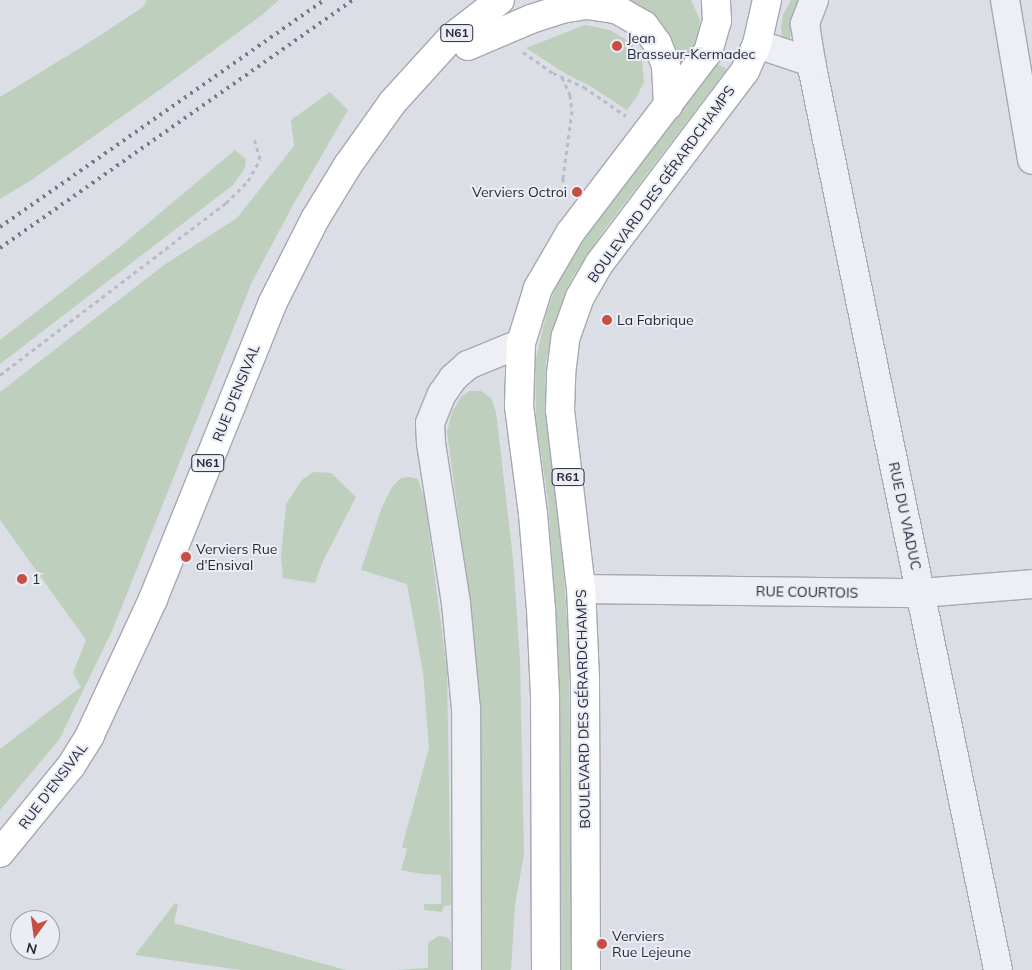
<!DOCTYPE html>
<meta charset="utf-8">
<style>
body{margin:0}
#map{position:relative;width:1032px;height:970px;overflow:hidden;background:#dcdee6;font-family:Mulish,sans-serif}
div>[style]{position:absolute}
.green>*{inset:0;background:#becfbd}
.path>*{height:3px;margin-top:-1.5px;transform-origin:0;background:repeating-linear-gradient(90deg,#babcc4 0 4px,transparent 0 8px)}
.roads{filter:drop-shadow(1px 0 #a6a8b3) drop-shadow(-1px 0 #a6a8b3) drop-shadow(0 1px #a6a8b3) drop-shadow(0 -1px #a6a8b3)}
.minor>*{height:28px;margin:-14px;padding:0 14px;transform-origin:14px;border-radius:14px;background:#eeeff4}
.major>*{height:28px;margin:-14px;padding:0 14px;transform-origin:14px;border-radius:14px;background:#fff}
.highway>*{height:28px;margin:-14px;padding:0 14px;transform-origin:14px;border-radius:14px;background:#fff}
.rail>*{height:4px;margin-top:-2px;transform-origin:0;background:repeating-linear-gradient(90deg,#767a8e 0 2.5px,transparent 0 7.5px)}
.dots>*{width:14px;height:14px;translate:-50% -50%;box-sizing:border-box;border:2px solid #ebedf4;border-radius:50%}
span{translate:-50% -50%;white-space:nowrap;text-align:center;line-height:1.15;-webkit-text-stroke:4px #ebedf4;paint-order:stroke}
.shield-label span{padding:1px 4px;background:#ebedf4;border:1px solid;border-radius:4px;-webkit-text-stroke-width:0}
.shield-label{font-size:12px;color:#27293b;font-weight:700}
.poi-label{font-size:14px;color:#27293b}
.left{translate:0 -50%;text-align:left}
.right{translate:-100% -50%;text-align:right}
.street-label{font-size:14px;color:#27293b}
.north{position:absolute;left:10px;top:910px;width:50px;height:50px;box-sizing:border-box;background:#ebedf4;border:1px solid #9d9faa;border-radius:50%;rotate:194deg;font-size:14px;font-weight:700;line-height:20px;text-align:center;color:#27293b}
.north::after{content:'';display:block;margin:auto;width:18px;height:22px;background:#c84d44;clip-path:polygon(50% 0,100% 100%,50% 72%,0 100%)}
</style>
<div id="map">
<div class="green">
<div style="clip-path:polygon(147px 0,279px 0,262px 15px,158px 91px,33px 179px,0 199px,0 97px,93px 40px,143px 7px)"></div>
<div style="clip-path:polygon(629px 0,691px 0,700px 20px,698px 39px,688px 61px,679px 64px,673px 44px,666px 33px,640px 6px)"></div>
<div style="clip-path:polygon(791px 0,798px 0,791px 23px,790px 41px,782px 40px,781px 27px,783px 15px)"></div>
<div style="clip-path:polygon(585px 25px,610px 30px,631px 43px,642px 60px,644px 82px,636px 98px,627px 110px,590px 86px,566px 74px,526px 48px)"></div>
<div style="clip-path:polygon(717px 64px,727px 69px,604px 230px,572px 278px,561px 304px,546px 361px,545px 405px,562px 548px,569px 648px,572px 970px,561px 970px,559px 692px,557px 626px,548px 501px,536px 420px,535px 363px,547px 311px,560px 275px,592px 227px)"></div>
<div style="clip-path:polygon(330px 92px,348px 110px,293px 205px,252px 282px,112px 631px,59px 740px,0 810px,0 749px,81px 687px,73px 673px,86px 640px,0 520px,0 392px,164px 265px,237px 218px,294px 146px,291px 120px)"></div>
<div style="clip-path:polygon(235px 150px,246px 159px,245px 168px,233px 185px,0 364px,0 340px,121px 246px)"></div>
<div style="clip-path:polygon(469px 391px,481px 391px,491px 398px,496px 412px,513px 558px,520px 659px,524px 854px,515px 905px,511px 970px,479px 970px,476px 680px,466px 573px,447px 432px,452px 412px,461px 397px)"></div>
<div style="clip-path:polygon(313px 472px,331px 473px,356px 497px,323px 561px,315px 583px,283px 578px,281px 557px,286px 504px,302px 480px)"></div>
<div style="clip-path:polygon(410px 477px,418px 479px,425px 501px,447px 670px,451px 905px,444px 906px,442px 912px,424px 910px,424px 904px,441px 904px,441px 875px,422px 874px,401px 870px,407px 849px,402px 847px,429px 748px,423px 672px,407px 584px,361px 570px,382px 507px,392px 487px,401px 478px)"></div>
<div style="clip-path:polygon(175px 903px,178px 905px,174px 923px,346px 970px,241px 970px,135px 955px)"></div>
<div style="clip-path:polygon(438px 936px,447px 937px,451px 942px,452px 970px,397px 970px,428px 968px,428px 943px)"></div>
</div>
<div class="path">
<div style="left:523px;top:52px;width:37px;rotate:35deg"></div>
<div style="left:553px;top:73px;width:34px;rotate:24deg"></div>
<div style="left:584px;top:87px;width:51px;rotate:34.6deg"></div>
<div style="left:562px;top:77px;width:20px;rotate:66deg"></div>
<div style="left:570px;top:95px;width:16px;rotate:83deg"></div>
<div style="left:572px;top:111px;width:68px;rotate:97.7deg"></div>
<div style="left:563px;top:178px;width:18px;rotate:87deg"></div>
<div style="left:0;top:375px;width:284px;rotate:-37.3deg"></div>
<div style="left:226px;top:203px;width:31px;rotate:-45deg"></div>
<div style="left:248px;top:181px;width:25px;rotate:-61deg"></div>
<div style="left:260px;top:159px;width:22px;rotate:-106deg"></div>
</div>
<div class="roads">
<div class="minor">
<div style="left:814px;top:0;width:26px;rotate:111deg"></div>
<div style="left:805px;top:24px;width:38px;rotate:81deg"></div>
<div style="left:811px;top:62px;width:927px;rotate:78.36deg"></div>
<div style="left:1005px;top:0;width:162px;rotate:80.4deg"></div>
<div style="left:757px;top:44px;width:57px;rotate:18.4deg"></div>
<div style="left:581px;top:589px;width:340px;rotate:0.7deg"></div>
<div style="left:921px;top:593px;width:111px;rotate:-4.6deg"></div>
<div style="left:467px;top:970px;width:261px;rotate:-90.2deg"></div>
<div style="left:466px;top:709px;width:106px;rotate:-95.4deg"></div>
<div style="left:456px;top:603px;width:162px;rotate:-98.9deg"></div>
<div style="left:431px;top:443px;width:20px;rotate:-93deg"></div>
<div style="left:430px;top:423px;width:31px;rotate:-68deg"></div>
<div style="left:442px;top:394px;width:19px;rotate:-55deg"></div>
<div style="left:453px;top:378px;width:20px;rotate:-41deg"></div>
<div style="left:468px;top:365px;width:57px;rotate:-22.5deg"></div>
</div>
<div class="major">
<div style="left:468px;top:46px;width:69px;rotate:-23.2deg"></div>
<div style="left:531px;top:19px;width:32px;rotate:-18deg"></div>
<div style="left:561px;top:9px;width:26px;rotate:-9deg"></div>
<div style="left:587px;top:5px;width:29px;rotate:8deg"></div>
<div style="left:616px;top:9px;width:32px;rotate:30deg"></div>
<div style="left:644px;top:25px;width:22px;rotate:54deg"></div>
<div style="left:657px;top:43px;width:24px;rotate:68deg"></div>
<div style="left:666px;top:65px;width:41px;rotate:87.2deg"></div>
<div style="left:0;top:853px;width:112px;rotate:-50.8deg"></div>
<div style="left:71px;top:766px;width:36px;rotate:-58deg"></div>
<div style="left:90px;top:735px;width:150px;rotate:-65.1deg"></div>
<div style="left:153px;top:599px;width:318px;rotate:-68deg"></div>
<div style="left:272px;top:304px;width:95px;rotate:-63.2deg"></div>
<div style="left:315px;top:219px;width:63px;rotate:-58.6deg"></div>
<div style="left:348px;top:165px;width:76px;rotate:-54.6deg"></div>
<div style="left:392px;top:103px;width:88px;rotate:-47.8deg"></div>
<div style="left:451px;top:38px;width:62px;rotate:-37.8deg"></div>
</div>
<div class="highway">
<div style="left:546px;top:970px;width:274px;rotate:-90.2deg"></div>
<div style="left:545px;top:696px;width:87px;rotate:-92.6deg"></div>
<div style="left:541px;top:609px;width:95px;rotate:-94.8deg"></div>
<div style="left:533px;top:514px;width:109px;rotate:-97.4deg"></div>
<div style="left:519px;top:406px;width:63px;rotate:-88.2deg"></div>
<div style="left:521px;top:343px;width:58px;rotate:-72.8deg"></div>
<div style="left:538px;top:288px;width:64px;rotate:-59.8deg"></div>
<div style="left:570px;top:233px;width:228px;rotate:-52.7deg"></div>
<div style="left:708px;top:52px;width:32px;rotate:-74deg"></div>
<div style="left:717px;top:21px;width:21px;rotate:-93deg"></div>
<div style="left:586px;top:970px;width:291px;rotate:-90.2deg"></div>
<div style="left:585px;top:679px;width:90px;rotate:-92.5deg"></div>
<div style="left:581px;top:589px;width:180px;rotate:-96.7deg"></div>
<div style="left:560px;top:410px;width:36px;rotate:-88deg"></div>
<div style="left:561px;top:374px;width:38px;rotate:-83deg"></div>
<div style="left:566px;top:336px;width:41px;rotate:-70.3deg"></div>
<div style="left:580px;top:297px;width:38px;rotate:-60deg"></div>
<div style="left:599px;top:264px;width:242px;rotate:-52.9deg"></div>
<div style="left:745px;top:71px;width:30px;rotate:-66deg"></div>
<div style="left:757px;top:44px;width:45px;rotate:-77.2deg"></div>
</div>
</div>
<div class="rail">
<div style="left:0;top:227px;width:396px;rotate:-35deg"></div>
<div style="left:0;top:248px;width:431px;rotate:-35.1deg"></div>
</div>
<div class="dots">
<div style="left:617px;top:46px;background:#c84d44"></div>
<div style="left:577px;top:192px;background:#c84d44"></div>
<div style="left:607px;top:320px;background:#c84d44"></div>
<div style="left:186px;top:557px;background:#c84d44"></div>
<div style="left:22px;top:579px;background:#c84d44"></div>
<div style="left:602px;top:944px;background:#c84d44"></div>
</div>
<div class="shield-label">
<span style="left:457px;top:33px">N61</span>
<span style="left:208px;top:463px">N61</span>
<span style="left:568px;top:477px">R61</span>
</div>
<div class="poi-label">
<span class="left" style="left:627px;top:46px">Jean<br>Brasseur-Kermadec</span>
<span class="right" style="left:567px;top:192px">Verviers Octroi</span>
<span class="left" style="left:617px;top:320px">La Fabrique</span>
<span class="left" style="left:196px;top:557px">Verviers Rue<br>d'Ensival</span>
<span class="left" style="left:32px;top:579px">1</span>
<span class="left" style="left:612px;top:944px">Verviers<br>Rue Lejeune</span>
</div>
<div class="street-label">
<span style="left:661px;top:184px;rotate:-54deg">BOULEVARD DES GÉRARDCHAMPS</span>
<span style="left:236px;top:393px;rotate:-68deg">RUE D'ENSIVAL</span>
<span style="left:905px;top:516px;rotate:78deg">RUE DU VIADUC</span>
<span style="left:807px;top:592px;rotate:1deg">RUE COURTOIS</span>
<span style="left:583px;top:709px;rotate:-91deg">BOULEVARD DES GÉRARDCHAMPS</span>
<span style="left:53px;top:786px;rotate:-53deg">RUE D'ENSIVAL</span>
</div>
<div class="north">N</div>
</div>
